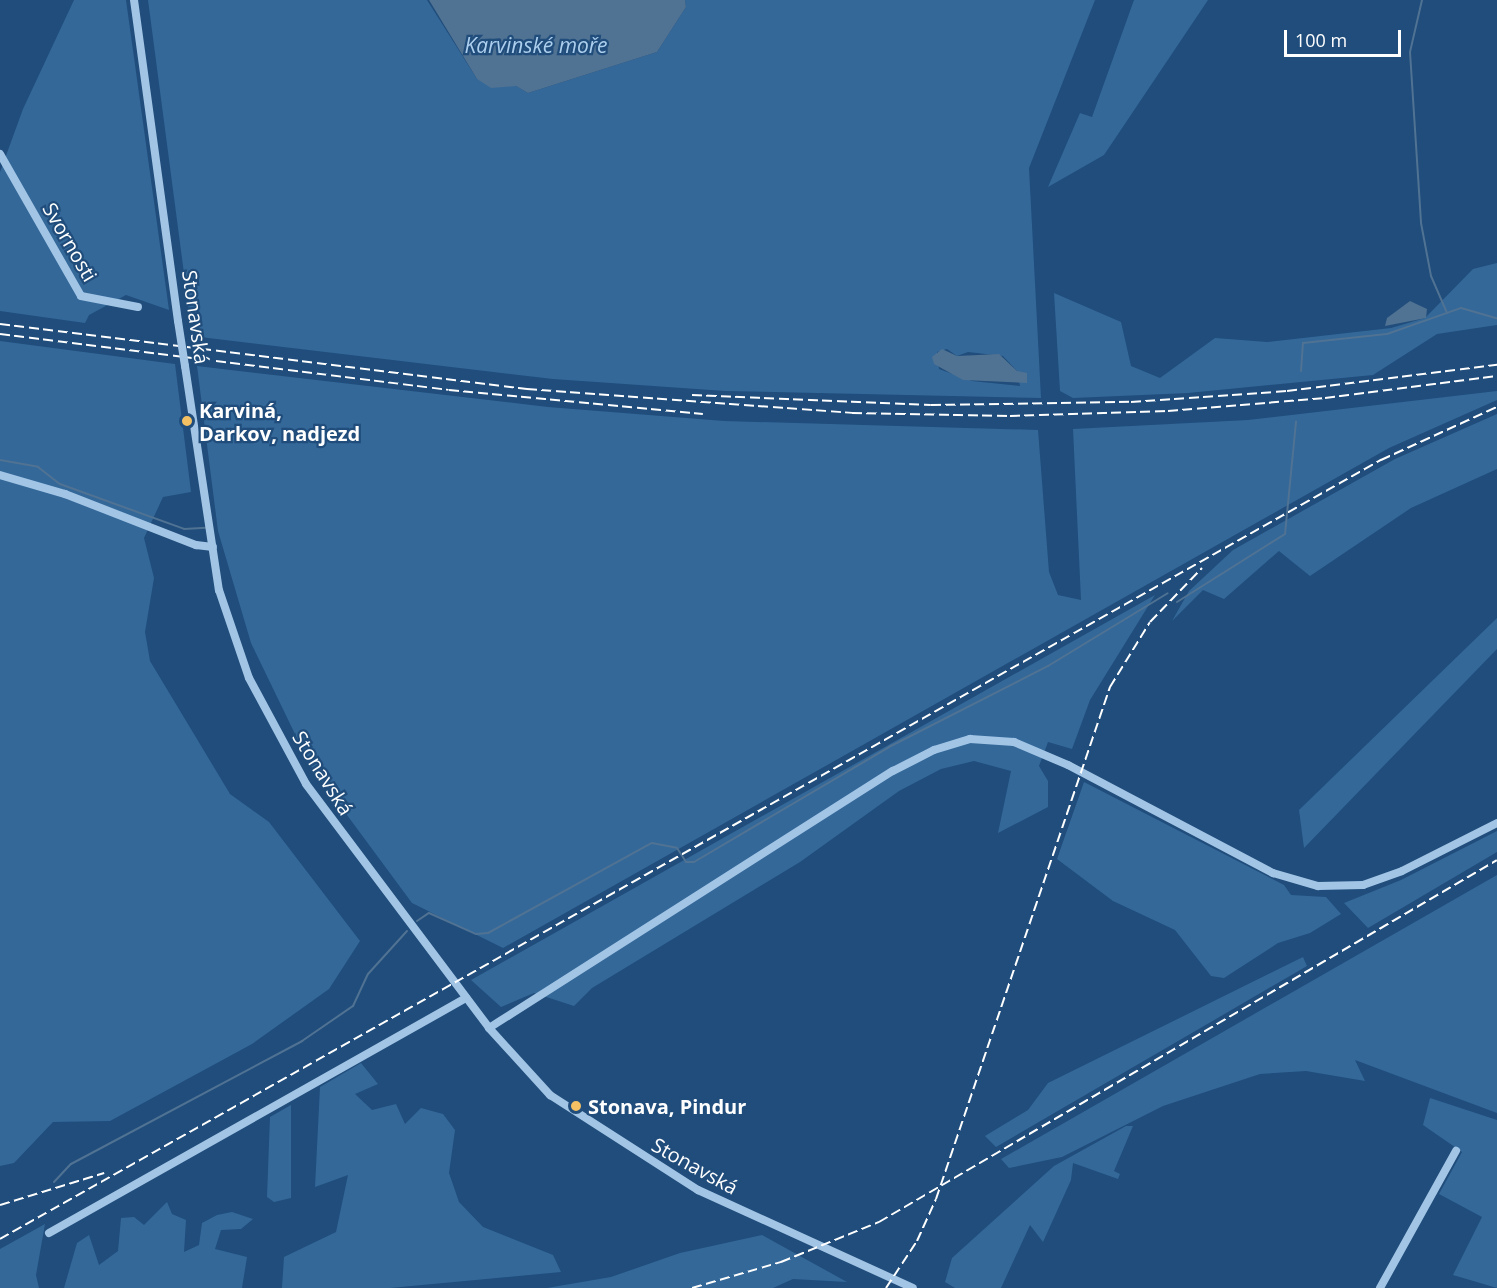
<!DOCTYPE html>
<meta charset="utf-8">
<style>
body{margin:0}
#map{position:relative;width:1497px;height:1288px;overflow:hidden;background:#204d7b;font-family:"Open Sans",sans-serif}
div>[style]{position:absolute}
.green>*{inset:0;background:#336899}
.water>*{inset:0;background:#507293}
.stream>*{height:2px;margin:-1px;padding:0 1px;transform-origin:1px;border-radius:1px;background:#507293}
.minor>*{height:8px;margin:-4px;padding:0 4px;transform-origin:4px;border-radius:4px;background:#a2c5e6}
.rail>*{height:2px;margin-top:-1px;transform-origin:0;background:repeating-linear-gradient(90deg,#fff 0 10px,transparent 0 14.5px)}
.minor-bridge>*{height:8px;margin:-4px;padding:0 4px;transform-origin:4px;border-radius:4px;background:#a2c5e6}
.dots>*{width:16px;height:16px;translate:-50% -50%;box-sizing:border-box;border:3px solid #204d7b;border-radius:50%}
span{translate:-50% -50%;white-space:nowrap;text-align:center;line-height:1.15;-webkit-text-stroke:4.5px #204d7b;paint-order:stroke}
.street-label{font-size:20px;color:#fff}
.poi-label{font-size:20px;color:#fff;font-weight:700}
.left{translate:0 -50%;text-align:left}
.water-label{font-size:21px;color:#adcfee;font-style:italic}
.scale{position:absolute;left:1284px;top:30px;width:117px;height:27px;box-sizing:border-box;border:3px solid #fff;border-top:0;padding-left:8px;font-size:18px;line-height:21px;white-space:nowrap;color:#fff;-webkit-text-stroke:4px #204d7b;paint-order:stroke}
</style>
<div id="map">
<div class="green">
<div style="clip-path:polygon(74px 0,126px 0,169px 310px,126px 295px,89px 315px,85px 323px,0 311px,0 172px,23px 109px)"></div>
<div style="clip-path:polygon(evenodd,148px 0,427px 0,477px 79px,516px 86px,528px 93px,657px 52px,686px 7px,685px 0,1095px 0,1029px 168px,1041px 398px,725px 391px,553px 379px,200px 337px,190px 319px,148px 0,947px 349px,957px 356px,968px 352px,1003px 356px,1017px 371px,1020px 386px,972px 381px,939px 369px,937px 352px,947px 349px)"></div>
<div style="clip-path:polygon(1134px 0,1208px 0,1104px 155px,1048px 187px,1080px 113px,1092px 117px)"></div>
<div style="clip-path:polygon(1497px 263px,1497px 325px,1437px 334px,1373px 375px,1188px 393px,1073px 398px,1060px 391px,1054px 293px,1121px 322px,1131px 366px,1160px 378px,1215px 338px,1267px 342px,1391px 328px,1425px 318px,1473px 269px)"></div>
<div style="clip-path:polygon(0 341px,175px 364px,191px 492px,163px 497px,144px 538px,154px 578px,145px 632px,150px 661px,230px 794px,269px 822px,360px 941px,329px 989px,252px 1044px,110px 1121px,53px 1122px,14px 1163px,0 1166px)"></div>
<div style="clip-path:polygon(197px 366px,548px 407px,724px 421px,1038px 430px,1049px 572px,1058px 595px,1081px 600px,1073px 429px,1248px 420px,1497px 391px,1497px 400px,1389px 448px,503px 948px,412px 903px,310px 765px,251px 643px,218px 531px)"></div>
<div style="clip-path:polygon(1497px 414px,1497px 469px,1411px 508px,1310px 576px,1279px 551px,1224px 599px,1203px 590px,1172px 621px,1189px 591px,1233px 550px,1395px 459px)"></div>
<div style="clip-path:polygon(1155px 595px,1090px 700px,1072px 749px,1048px 742px,1039px 766px,1048px 781px,1048px 807px,998px 833px,1011px 771px,974px 761px,941px 769px,899px 791px,800px 862px,592px 988px,574px 1006px,534px 993px,501px 1007px,471px 980px)"></div>
<div style="clip-path:polygon(1497px 618px,1497px 649px,1304px 848px,1299px 810px)"></div>
<div style="clip-path:polygon(1084px 782px,1284px 885px,1291px 895px,1326px 897px,1341px 914px,1310px 933px,1278px 943px,1224px 978px,1211px 976px,1175px 930px,1113px 901px,1057px 859px)"></div>
<div style="clip-path:polygon(1497px 831px,1497px 852px,1368px 928px,1344px 903px,1401px 880px)"></div>
<div style="clip-path:polygon(1497px 875px,1497px 1113px,1355px 1060px,1365px 1081px,1306px 1071px,1260px 1074px,1163px 1106px,1062px 1157px,1009px 1168px,1001px 1159px)"></div>
<div style="clip-path:polygon(1303px 957px,1307px 966px,996px 1147px,985px 1136px,1028px 1110px,1048px 1083px)"></div>
<div style="clip-path:polygon(361px 1063px,378px 1084px,355px 1094px,372px 1110px,396px 1104px,405px 1124px,421px 1108px,443px 1114px,455px 1130px,449px 1173px,459px 1202px,483px 1227px,553px 1255px,561px 1272px,390px 1288px,282px 1288px,284px 1257px,336px 1232px,348px 1175px,315px 1187px,320px 1087px)"></div>
<div style="clip-path:polygon(1430px 1098px,1497px 1120px,1497px 1288px,1453px 1275px,1482px 1217px,1439px 1194px,1462px 1152px,1423px 1125px)"></div>
<div style="clip-path:polygon(291px 1105px,291px 1198px,274px 1202px,267px 1197px,270px 1117px)"></div>
<div style="clip-path:polygon(1126px 1126px,1133px 1126px,1114px 1171px,1120px 1174px,1118px 1179px,1073px 1163px,1071px 1180px,1043px 1242px,1030px 1225px,1001px 1288px,955px 1288px,945px 1282px,952px 1258px,1054px 1166px)"></div>
<div style="clip-path:polygon(167px 1202px,172px 1214px,186px 1220px,184px 1252px,199px 1245px,202px 1223px,217px 1215px,232px 1212px,253px 1219px,241px 1229px,221px 1230px,215px 1249px,247px 1257px,242px 1288px,64px 1288px,77px 1243px,89px 1235px,99px 1265px,118px 1251px,121px 1218px,134px 1217px,144px 1225px)"></div>
<div style="clip-path:polygon(45px 1224px,36px 1275px,39px 1288px,0 1288px,0 1249px)"></div>
<div style="clip-path:polygon(762px 1235px,847px 1282px,793px 1279px,773px 1288px,547px 1288px,611px 1277px,680px 1253px)"></div>
</div>
<div class="water">
<div style="clip-path:polygon(429px 0,685px 0,686px 7px,657px 52px,528px 93px,516px 86px,491px 88px,477px 79px)"></div>
<div style="clip-path:polygon(1410px 301px,1427px 309px,1426px 318px,1385px 326px,1387px 318px)"></div>
<div style="clip-path:polygon(942px 349px,957px 356px,999px 354px,1017px 371px,1027px 373px,1027px 383px,963px 380px,934px 364px,932px 357px)"></div>
</div>
<div class="stream">
<div style="left:1422px;top:0;width:53px;rotate:103deg"></div>
<div style="left:1410px;top:52px;width:171px;rotate:86.3deg"></div>
<div style="left:1421px;top:223px;width:54px;rotate:79.3deg"></div>
<div style="left:1431px;top:276px;width:40px;rotate:66.6deg"></div>
<div style="left:1301px;top:371px;width:28px;rotate:-86deg"></div>
<div style="left:1303px;top:343px;width:84px;rotate:-6.1deg"></div>
<div style="left:1387px;top:334px;width:78px;rotate:-19.4deg"></div>
<div style="left:1461px;top:308px;width:37px;rotate:16deg"></div>
<div style="left:0;top:460px;width:39px;rotate:10deg"></div>
<div style="left:38px;top:467px;width:28px;rotate:38deg"></div>
<div style="left:60px;top:484px;width:132px;rotate:19.9deg"></div>
<div style="left:184px;top:529px;width:22px;rotate:-3deg"></div>
<div style="left:1177px;top:602px;width:128px;rotate:-32.2deg"></div>
<div style="left:1285px;top:534px;width:113px;rotate:-84.4deg"></div>
<div style="left:417px;top:921px;width:14px;rotate:-34deg"></div>
<div style="left:429px;top:913px;width:51px;rotate:24.1deg"></div>
<div style="left:476px;top:934px;width:12px;rotate:-5deg"></div>
<div style="left:488px;top:933px;width:187px;rotate:-28.8deg"></div>
<div style="left:652px;top:843px;width:25px;rotate:11deg"></div>
<div style="left:677px;top:848px;width:17px;rotate:57deg"></div>
<div style="left:686px;top:862px;width:8px"></div>
<div style="left:694px;top:862px;width:226px;rotate:-30.5deg"></div>
<div style="left:889px;top:747px;width:178px;rotate:-27deg"></div>
<div style="left:1048px;top:666px;width:140px;rotate:-31.3deg"></div>
<div style="left:54px;top:1182px;width:25px;rotate:-47deg"></div>
<div style="left:71px;top:1164px;width:262px;rotate:-28deg"></div>
<div style="left:302px;top:1041px;width:62px;rotate:-34.5deg"></div>
<div style="left:353px;top:1006px;width:35px;rotate:-65deg"></div>
<div style="left:368px;top:974px;width:58px;rotate:-47.8deg"></div>
</div>
<div class="minor">
<div style="left:134px;top:0;width:324px;rotate:82.2deg"></div>
<div style="left:0;top:154px;width:163px;rotate:60.3deg"></div>
<div style="left:81px;top:296px;width:58px;rotate:10.9deg"></div>
<div style="left:185px;top:366px;width:227px;rotate:81.4deg"></div>
<div style="left:219px;top:590px;width:93px;rotate:71.2deg"></div>
<div style="left:249px;top:678px;width:120px;rotate:61.7deg"></div>
<div style="left:306px;top:784px;width:305px;rotate:53.1deg"></div>
<div style="left:489px;top:1028px;width:91px;rotate:47.7deg"></div>
<div style="left:550px;top:1095px;width:176px;rotate:32.7deg"></div>
<div style="left:698px;top:1190px;width:236px;rotate:24.5deg"></div>
<div style="left:0;top:475px;width:68px;rotate:16.3deg"></div>
<div style="left:65px;top:494px;width:141px;rotate:21.3deg"></div>
<div style="left:196px;top:545px;width:17px;rotate:7deg"></div>
<div style="left:489px;top:1028px;width:479px;rotate:-32.5deg"></div>
<div style="left:893px;top:771px;width:46px;rotate:-27.1deg"></div>
<div style="left:934px;top:750px;width:38px;rotate:-17deg"></div>
<div style="left:970px;top:739px;width:44px;rotate:3.9deg"></div>
<div style="left:1014px;top:742px;width:59px;rotate:23.1deg"></div>
<div style="left:1068px;top:765px;width:232px;rotate:27.8deg"></div>
<div style="left:1273px;top:873px;width:47px;rotate:16.1deg"></div>
<div style="left:1318px;top:886px;width:45px;rotate:-1.3deg"></div>
<div style="left:1363px;top:885px;width:41px;rotate:-19.7deg"></div>
<div style="left:1402px;top:871px;width:106px;rotate:-26.8deg"></div>
<div style="left:49px;top:1233px;width:479px;rotate:-29.4deg"></div>
<div style="left:1380px;top:1288px;width:157px;rotate:-61deg"></div>
</div>
<div class="rail">
<div style="left:0;top:324px;width:531px;rotate:7.03deg"></div>
<div style="left:527px;top:389px;width:326px;rotate:4.2deg"></div>
<div style="left:852px;top:413px;width:158px;rotate:1.1deg"></div>
<div style="left:1010px;top:416px;width:158px;rotate:-1.8deg"></div>
<div style="left:1168px;top:411px;width:158px;rotate:-4.7deg"></div>
<div style="left:1325px;top:398px;width:173px;rotate:-7.3deg"></div>
<div style="left:0;top:334px;width:452px;rotate:7.1deg"></div>
<div style="left:449px;top:390px;width:255px;rotate:5.4deg"></div>
<div style="left:692px;top:395px;width:239px;rotate:2.4deg"></div>
<div style="left:931px;top:405px;width:200px;rotate:-0.9deg"></div>
<div style="left:1131px;top:402px;width:156px;rotate:-4deg"></div>
<div style="left:1287px;top:391px;width:212px;rotate:-7.1deg"></div>
<div style="left:0;top:1205px;width:109px;rotate:-17.1deg"></div>
<div style="left:0;top:1239px;width:1586px;rotate:-29.43deg"></div>
<div style="left:1381px;top:460px;width:128px;rotate:-24.6deg"></div>
<div style="left:692px;top:1288px;width:93px;rotate:-16.3deg"></div>
<div style="left:781px;top:1262px;width:106px;rotate:-22.2deg"></div>
<div style="left:879px;top:1222px;width:716px;rotate:-30.36deg"></div>
<div style="left:886px;top:1288px;width:56px;rotate:-56.6deg"></div>
<div style="left:917px;top:1241px;width:46px;rotate:-65.7deg"></div>
<div style="left:936px;top:1199px;width:541px;rotate:-71.23deg"></div>
<div style="left:1110px;top:687px;width:76px;rotate:-58.4deg"></div>
<div style="left:1150px;top:622px;width:75px;rotate:-46.1deg"></div>
</div>
<div class="minor-bridge">
<div style="left:178px;top:321px;width:46px;rotate:81.2deg"></div>
</div>
<div class="dots">
<div style="left:187px;top:421px;background:#f3c163"></div>
<div style="left:576px;top:1106px;background:#f3c163"></div>
</div>
<div class="street-label">
<span style="left:70px;top:242px;rotate:60deg">Svornosti</span>
<span style="left:196px;top:317px;rotate:82deg">Stonavská</span>
<span style="left:323px;top:773px;rotate:58deg">Stonavská</span>
<span style="left:695px;top:1166px;rotate:29deg">Stonavská</span>
</div>
<div class="poi-label">
<span class="left" style="left:199px;top:422px">Karviná,<br>Darkov, nadjezd</span>
<span class="left" style="left:588px;top:1106px">Stonava, Pindur</span>
</div>
<div class="water-label">
<span style="left:536px;top:45px">Karvinské moře</span>
</div>
<div class="scale">100 m</div>
</div>
